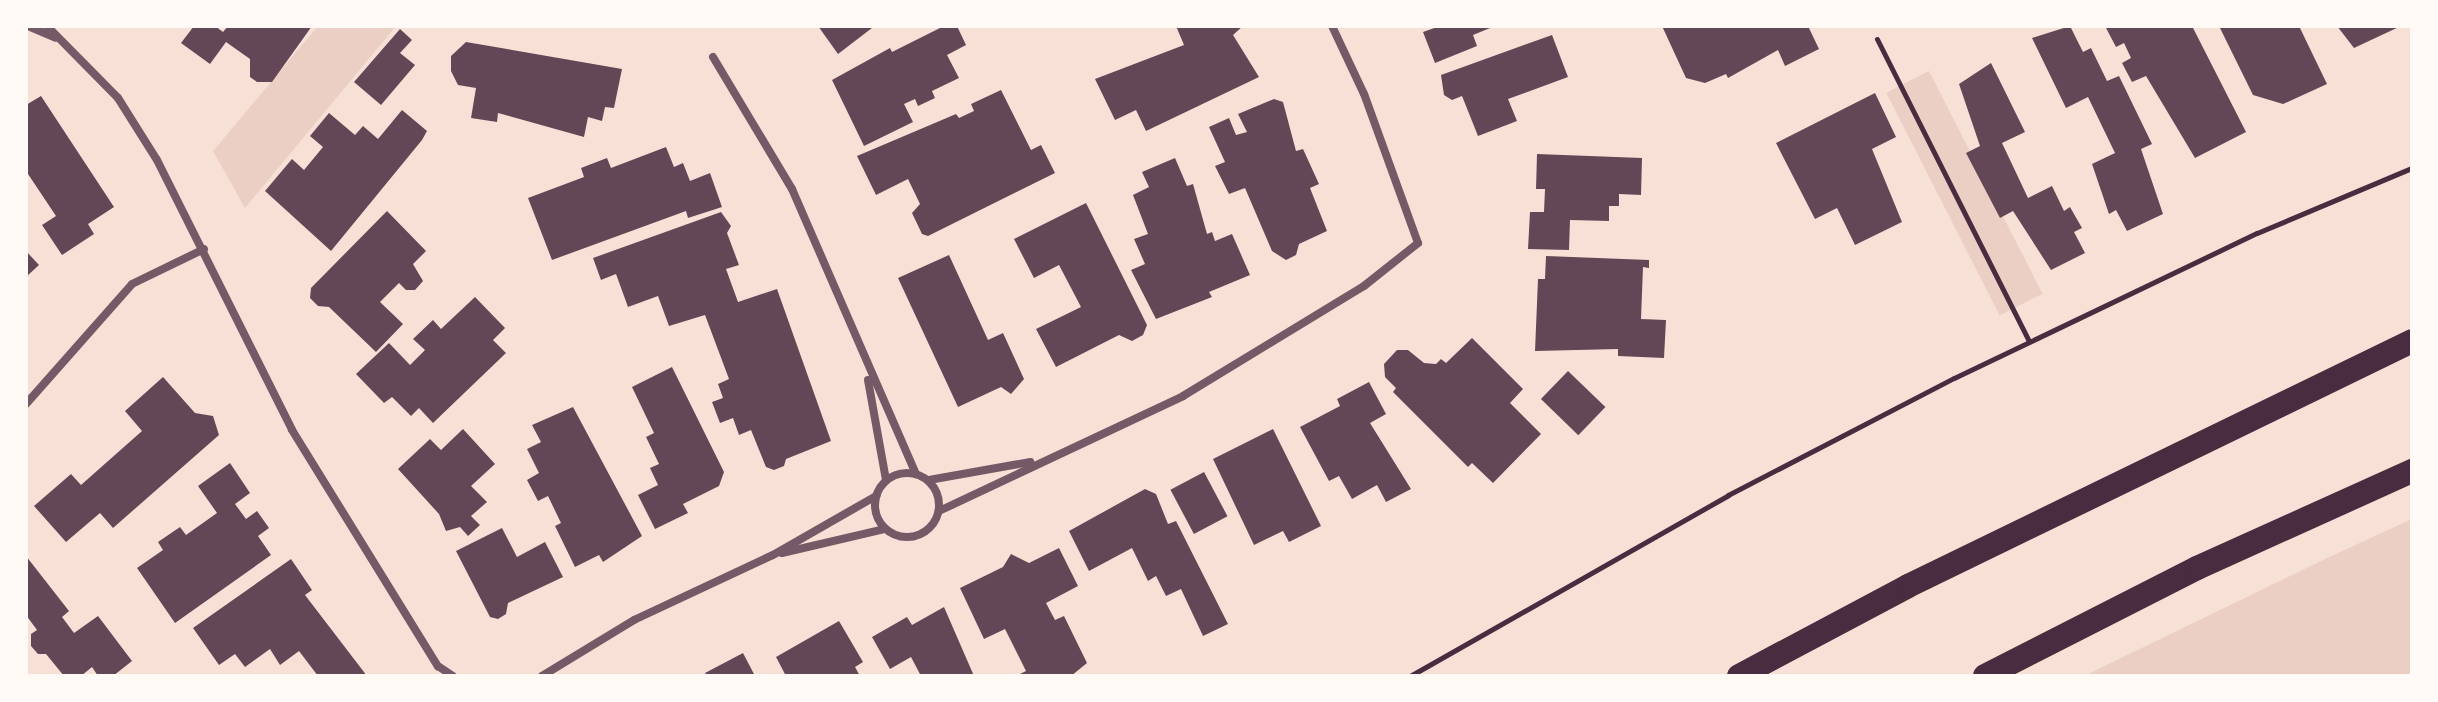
<!DOCTYPE html>
<style>
body{margin:0}
#map{position:relative;width:2438px;height:702px;overflow:hidden;background:#f7e1d7;font-family:"Source Sans 3",sans-serif}
div>[style]{position:absolute}
.green>*{inset:0;background:#ebcfc5;transform-origin:0 0}
.building>*{inset:0;background:#644757;transform-origin:0 0}
.path>*{height:5px;margin:-2.5px;padding:0 2.5px;transform-origin:2.5px;border-radius:2.5px;background:#4a2c40}
.minor>*{height:8px;margin:-4px;padding:0 4px;transform-origin:4px;border-radius:4px;background:#755966}
.minor>.ring{margin:-4px;padding:0;box-sizing:content-box;background:none;border:8px solid #755966;border-radius:50%}
.motorway>*{height:24px;margin:-12px;padding:0 12px;transform-origin:12px;border-radius:12px;background:#4a2c40}
span{translate:-50% -50%;white-space:nowrap;text-align:center;line-height:1.15;-webkit-text-stroke:6px #fffaf5;paint-order:stroke}
.frame{position:absolute;inset:0;border:28px solid #fffaf5;pointer-events:none}
</style>
<div id="map">
<div class="green">
<div style="clip-path:polygon(318px 26px,396px 26px,245px 208px,213px 151px)"></div>
<div style="left:1929px;top:71px;width:250px;height:48px;rotate:63deg"></div>
<div style="clip-path:polygon(2412px 519px,2412px 676px,2084px 676px,2327px 558px)"></div>
</div>
<div class="building">
<div style="clip-path:polygon(194px 26px,215px 26px,223px 32px,228px 26px,312px 26px,272px 82px,257px 82px,250px 77px,250px 59px,226px 42px,210px 64px,181px 43px)"></div>
<div style="clip-path:polygon(818px 26px,870px 26px,872px 28px,838px 54px)"></div>
<div style="clip-path:polygon(944px 26px,957px 26px,966px 45px,947px 55px,959px 78px,932px 91px,935px 98px,918px 106px,915px 99px,904px 104px,913px 122px,864px 146px,832px 80px,890px 48px,892px 52px)"></div>
<div style="clip-path:polygon(1176px 26px,1243px 26px,1233px 35px,1259px 77px,1146px 131px,1136px 110px,1115px 120px,1095px 79px,1184px 45px)"></div>
<div style="clip-path:polygon(1440px 26px,1495px 26px,1473px 35px,1477px 46px,1435px 63px,1423px 32px)"></div>
<div style="clip-path:polygon(1662px 26px,1808px 26px,1819px 49px,1785px 66px,1778px 50px,1728px 78px,1726px 74px,1705px 83px,1686px 78px)"></div>
<div style="clip-path:polygon(2070px 26px,2083px 52px,2091px 48px,2107px 81px,2119px 76px,2152px 144px,2141px 149px,2163px 214px,2127px 231px,2116px 210px,2109px 214px,2092px 164px,2115px 153px,2088px 97px,2066px 108px,2032px 38px)"></div>
<div style="clip-path:polygon(2105px 26px,2192px 26px,2246px 132px,2195px 158px,2146px 76px,2132px 82px,2122px 63px,2131px 58px,2124px 43px,2116px 47px)"></div>
<div style="clip-path:polygon(2219px 26px,2299px 26px,2327px 84px,2283px 104px,2253px 95px)"></div>
<div style="clip-path:polygon(2337px 26px,2401px 26px,2354px 48px)"></div>
<div style="clip-path:polygon(400px 29px,412px 40px,400px 53px,415px 65px,381px 105px,354px 82px)"></div>
<div style="clip-path:polygon(1552px 35px,1568px 77px,1508px 99px,1517px 121px,1478px 136px,1462px 96px,1452px 100px,1444px 95px,1441px 75px)"></div>
<div style="clip-path:polygon(466px 42px,622px 69px,614px 108px,605px 107px,602px 121px,588px 117px,584px 137px,498px 113px,497px 122px,471px 118px,476px 88px,458px 85px,451px 71px,451px 56px)"></div>
<div style="clip-path:polygon(1991px 63px,2025px 132px,2002px 143px,2028px 198px,2052px 186px,2064px 211px,2070px 207px,2082px 228px,2074px 232px,2085px 253px,2051px 270px,2013px 211px,2000px 218px,1966px 153px,1980px 146px,1959px 84px)"></div>
<div style="clip-path:polygon(1001px 90px,1031px 150px,1041px 145px,1055px 173px,928px 236px,922px 234px,912px 213px,920px 204px,908px 179px,876px 195px,857px 156px,956px 114px,959px 118px,974px 111px,971px 104px)"></div>
<div style="clip-path:polygon(1875px 93px,1896px 137px,1872px 149px,1902px 222px,1855px 245px,1837px 208px,1815px 219px,1776px 143px)"></div>
<div style="clip-path:polygon(41px 96px,114px 207px,88px 224px,94px 234px,62px 255px,42px 225px,56px 216px,26px 171px,26px 105px)"></div>
<div style="clip-path:polygon(1274px 99px,1283px 102px,1296px 151px,1303px 149px,1319px 184px,1310px 188px,1327px 231px,1299px 244px,1296px 255px,1286px 260px,1272px 251px,1245px 188px,1229px 194px,1215px 166px,1225px 162px,1209px 127px,1229px 118px,1236px 135px,1247px 132px,1238px 114px)"></div>
<div style="clip-path:polygon(402px 110px,427px 131px,422px 140px,331px 251px,265px 191px,292px 159px,304px 170px,323px 147px,310px 136px,329px 113px,355px 135px,363px 126px,378px 139px)"></div>
<div style="clip-path:polygon(666px 147px,674px 167px,683px 163px,690px 181px,710px 173px,722px 207px,688px 218px,686px 211px,552px 260px,528px 198px,584px 177px,581px 168px,607px 158px,611px 168px)"></div>
<div style="clip-path:polygon(1537px 154px,1642px 158px,1641px 195px,1619px 194px,1619px 206px,1609px 206px,1609px 221px,1570px 220px,1569px 250px,1528px 249px,1530px 212px,1544px 212px,1545px 189px,1536px 189px)"></div>
<div style="clip-path:polygon(1175px 158px,1187px 186px,1193px 184px,1207px 234px,1212px 232px,1215px 241px,1232px 234px,1250px 275px,1209px 292px,1212px 297px,1156px 319px,1131px 270px,1145px 264px,1134px 239px,1148px 234px,1133px 195px,1149px 187px,1142px 172px)"></div>
<div style="clip-path:polygon(1086px 203px,1147px 325px,1143px 335px,1132px 341px,1119px 335px,1056px 367px,1036px 329px,1081px 307px,1059px 265px,1034px 278px,1014px 239px)"></div>
<div style="clip-path:polygon(387px 211px,426px 251px,413px 264px,423px 281px,415px 290px,406px 290px,399px 283px,380px 302px,403px 324px,376px 352px,329px 307px,318px 306px,310px 298px,311px 288px)"></div>
<div style="clip-path:polygon(721px 212px,731px 226px,727px 233px,739px 265px,726px 269px,738px 302px,777px 289px,831px 441px,786px 459px,784px 466px,774px 470px,766px 467px,751px 430px,739px 435px,733px 418px,720px 423px,712px 402px,723px 398px,718px 384px,729px 379px,705px 315px,669px 326px,658px 296px,628px 307px,616px 274px,601px 280px,593px 258px)"></div>
<div style="clip-path:polygon(26px 251px,39px 265px,26px 277px)"></div>
<div style="clip-path:polygon(949px 255px,988px 340px,1003px 333px,1024px 379px,1011px 394px,1001px 387px,958px 407px,898px 278px)"></div>
<div style="clip-path:polygon(1546px 256px,1649px 260px,1649px 268px,1643px 267px,1641px 319px,1666px 320px,1664px 358px,1618px 356px,1618px 349px,1535px 351px,1538px 279px,1545px 279px)"></div>
<div style="clip-path:polygon(475px 297px,505px 328px,493px 340px,506px 353px,433px 423px,419px 408px,411px 416px,392px 397px,384px 403px,356px 374px,389px 343px,410px 365px,425px 350px,413px 339px,433px 320px,441px 329px)"></div>
<div style="clip-path:polygon(1472px 338px,1523px 389px,1510px 403px,1541px 434px,1493px 483px,1472px 463px,1468px 467px,1393px 392px,1396px 388px,1385px 377px,1384px 364px,1397px 350px,1408px 350px,1424px 363px,1436px 364px,1441px 359px,1446px 363px)"></div>
<div style="clip-path:polygon(672px 367px,724px 472px,719px 486px,683px 504px,688px 513px,655px 529px,638px 495px,658px 485px,650px 468px,659px 464px,646px 437px,654px 433px,632px 387px)"></div>
<div style="left:1568px;top:371px;width:52px;height:39px;rotate:44deg"></div>
<div style="clip-path:polygon(163px 377px,195px 413px,213px 416px,219px 435px,113px 528px,100px 513px,66px 542px,34px 506px,71px 474px,81px 485px,142px 431px,125px 411px)"></div>
<div style="clip-path:polygon(1369px 382px,1386px 414px,1370px 423px,1411px 489px,1386px 502px,1377px 485px,1352px 499px,1339px 476px,1329px 481px,1300px 427px,1340px 406px,1337px 399px)"></div>
<div style="clip-path:polygon(573px 407px,642px 536px,603px 562px,599px 555px,575px 567px,555px 526px,561px 523px,548px 496px,538px 501px,527px 480px,539px 473px,527px 449px,541px 442px,532px 425px)"></div>
<div style="clip-path:polygon(463px 429px,495px 464px,471px 486px,487px 502px,471px 516px,480px 525px,468px 536px,460px 527px,446px 531px,439px 514px,398px 469px,430px 439px,441px 450px)"></div>
<div style="clip-path:polygon(1273px 429px,1321px 526px,1289px 542px,1283px 531px,1254px 545px,1213px 459px)"></div>
<div style="clip-path:polygon(230px 463px,250px 493px,235px 504px,246px 519px,257px 511px,269px 528px,258px 536px,271px 555px,175px 623px,137px 568px,163px 550px,158px 542px,180px 527px,186px 535px,217px 513px,198px 486px)"></div>
<div style="left:1204px;top:472px;width:50px;height:38px;rotate:62deg"></div>
<div style="clip-path:polygon(1145px 489px,1156px 494px,1168px 524px,1176px 521px,1228px 624px,1203px 636px,1181px 589px,1166px 596px,1156px 576px,1148px 581px,1132px 548px,1089px 571px,1069px 531px)"></div>
<div style="clip-path:polygon(502px 528px,517px 557px,545px 542px,563px 577px,508px 603px,506px 614px,498px 619px,490px 617px,456px 551px)"></div>
<div style="clip-path:polygon(1059px 548px,1078px 586px,1046px 603px,1055px 620px,1064px 616px,1087px 663px,1071px 676px,1016px 676px,1026px 671px,1005px 629px,984px 639px,960px 588px,1003px 567px,1011px 554px,1029px 563px)"></div>
<div style="clip-path:polygon(26px 556px,69px 611px,62px 617px,74px 633px,98px 616px,132px 661px,113px 676px,98px 676px,92px 667px,81px 676px,64px 676px,46px 654px,38px 654px,31px 646px,31px 634px,37px 630px,26px 615px)"></div>
<div style="clip-path:polygon(291px 559px,312px 590px,305px 595px,367px 676px,318px 676px,299px 651px,280px 665px,270px 649px,245px 667px,235px 654px,219px 665px,193px 628px)"></div>
<div style="clip-path:polygon(944px 607px,974px 676px,921px 676px,911px 657px,890px 669px,872px 637px,907px 617px,912px 625px)"></div>
<div style="clip-path:polygon(839px 621px,863px 662px,855px 667px,860px 676px,786px 676px,776px 657px)"></div>
<div style="clip-path:polygon(743px 653px,755px 676px,707px 676px,705px 673px)"></div>
</div>
<div class="path">
<div style="left:1877px;top:39px;width:338px;rotate:63.3deg"></div>
<div style="left:1410px;top:676px;width:366px;rotate:-29.6deg"></div>
<div style="left:1728px;top:495px;width:254px;rotate:-27.4deg"></div>
<div style="left:1954px;top:378px;width:336px;rotate:-25.6deg"></div>
<div style="left:2257px;top:233px;width:168px;rotate:-22.8deg"></div>
</div>
<div class="minor">
<div style="left:28px;top:26px;width:30px;rotate:23deg"></div>
<div style="left:47px;top:26px;width:101px;rotate:45.4deg"></div>
<div style="left:118px;top:98px;width:73px;rotate:57.8deg"></div>
<div style="left:157px;top:160px;width:302px;rotate:63.4deg"></div>
<div style="left:292px;top:430px;width:278px;rotate:58.3deg"></div>
<div style="left:438px;top:666px;width:18px;rotate:34deg"></div>
<div style="left:713px;top:57px;width:154px;rotate:59.1deg"></div>
<div style="left:792px;top:189px;width:311px;rotate:66.5deg"></div>
<div style="left:868px;top:380px;width:102px;rotate:79.8deg"></div>
<div style="left:26px;top:404px;width:160px;rotate:-48.5deg"></div>
<div style="left:132px;top:284px;width:80px;rotate:-25.9deg"></div>
<div class="ring" style="left:875px;top:473px;width:56px;height:56px"></div>
<div style="left:929px;top:480px;width:103px;rotate:-10.1deg"></div>
<div style="left:939px;top:511px;width:270px;rotate:-25.2deg"></div>
<div style="left:1183px;top:396px;width:212px;rotate:-31.3deg"></div>
<div style="left:1364px;top:286px;width:69px;rotate:-38.5deg"></div>
<div style="left:1418px;top:243px;width:158px;rotate:-109.9deg"></div>
<div style="left:1364px;top:94px;width:75px;rotate:-115.2deg"></div>
<div style="left:782px;top:553px;width:106px;rotate:-13.1deg"></div>
<div style="left:542px;top:676px;width:108px;rotate:-31.3deg"></div>
<div style="left:634px;top:620px;width:153px;rotate:-25.1deg"></div>
<div style="left:773px;top:555px;width:119px;rotate:-29.8deg"></div>
</div>
<div class="motorway">
<div style="left:1739px;top:676px;width:191px;rotate:-28deg"></div>
<div style="left:1908px;top:586px;width:560px;rotate:-25.92deg"></div>
<div style="left:1985px;top:676px;width:238px;rotate:-27deg"></div>
<div style="left:2197px;top:568px;width:236px;rotate:-24.3deg"></div>
</div>
<div class="frame"></div>
</div>
